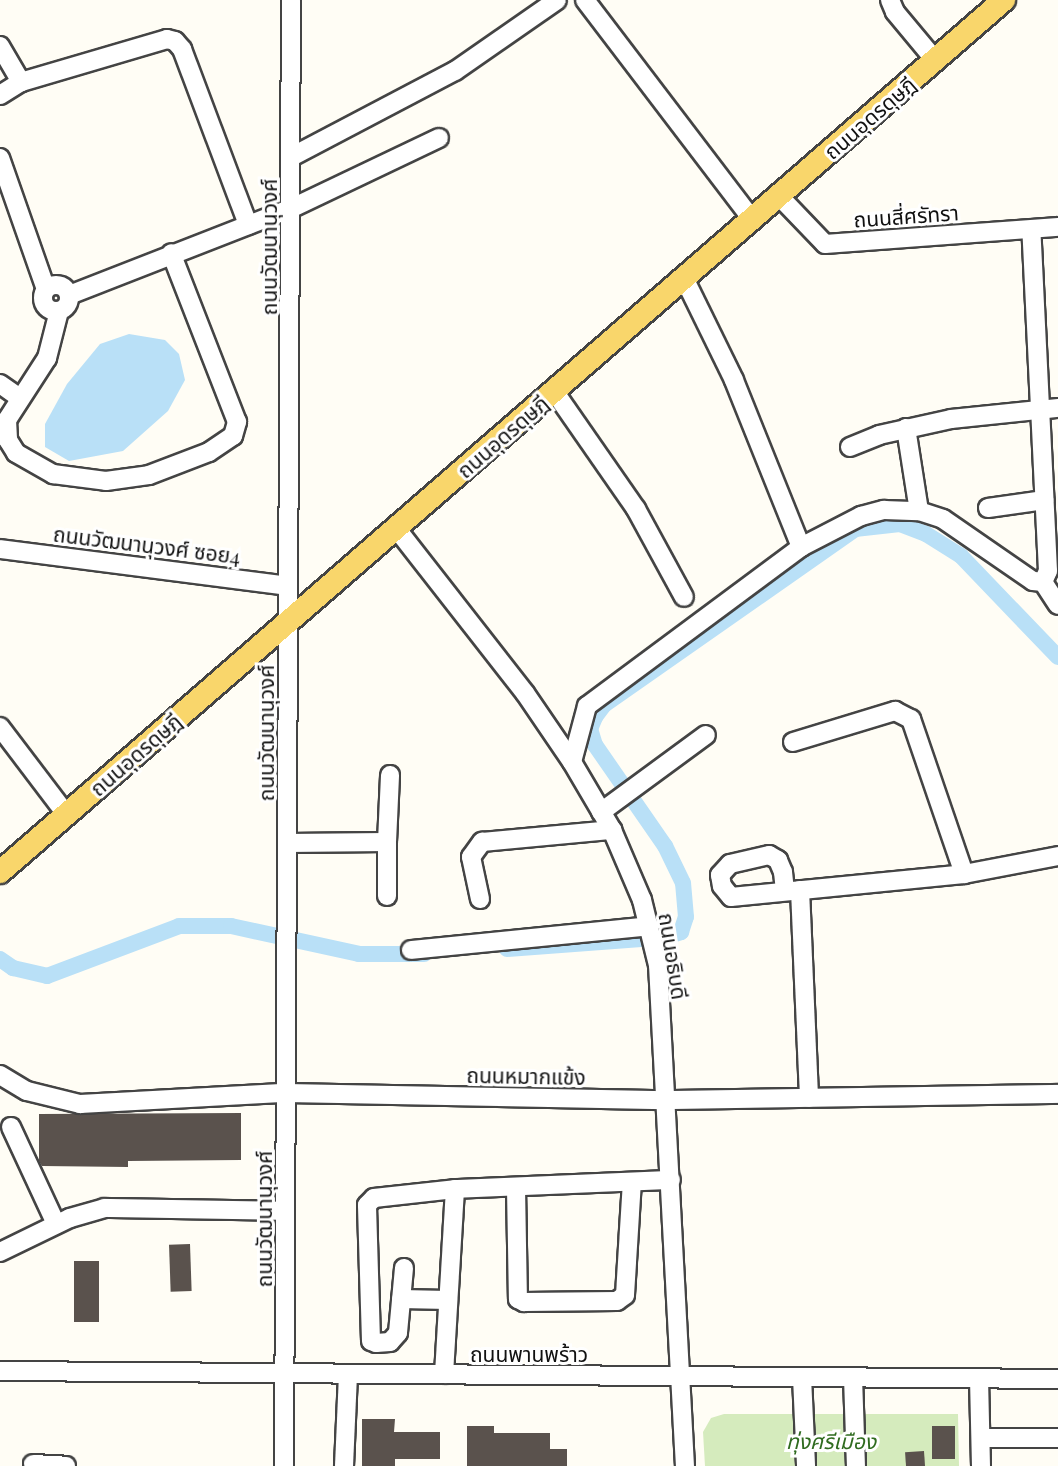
<!DOCTYPE html>
<meta charset="utf-8">
<style>
body{margin:0}
#map{position:relative;width:1058px;height:1466px;overflow:hidden;background:#fffdf5;font-family:"Playfair Display","Noto Sans Thai",serif}
div>[style]{position:absolute}
.green>*{inset:0;background:#d5ebbd}
.water>*{inset:0;background:#b9e0f7}
.canal>*{height:16px;margin:-8px;padding:0 8px;transform-origin:8px;border-radius:8px;background:#b9e0f7}
.building>*{inset:0;background:#5a524d;transform-origin:0 0}
.roads{filter:drop-shadow(2px 0 #444) drop-shadow(-2px 0 #444) drop-shadow(0 2px #444) drop-shadow(0 -2px #444)}
.minor>*{height:18px;margin:-9px;padding:0 9px;transform-origin:9px;border-radius:9px;background:#fff}
.minor>.ring{margin:-9px;padding:0;box-sizing:content-box;background:none;border:18px solid #fff;border-radius:50%}
.major>*{height:22px;margin:-11px;padding:0 11px;transform-origin:11px;border-radius:11px;background:#f9d66b}
span{translate:-50% -50%;white-space:nowrap;text-align:center;line-height:1.15;-webkit-text-stroke:6px #fff;paint-order:stroke}
.street-label{font-size:21px;color:#111}
.park-label{font-size:21px;color:#2f6b1f;font-style:italic}
</style>
<div id="map">
<div class="green">
<div style="clip-path:polygon(724px 1414px,958px 1414px,959px 1466px,705px 1466px,703px 1432px,711px 1418px)"></div>
</div>
<div class="water">
<div style="clip-path:polygon(129px 334px,165px 340px,179px 354px,185px 380px,168px 411px,123px 451px,69px 461px,45px 447px,45px 424px,67px 384px,100px 344px)"></div>
</div>
<div class="canal">
<div style="left:507px;top:949px;width:158px;rotate:-4.3deg"></div>
<div style="left:665px;top:937px;width:17px;rotate:-17deg"></div>
<div style="left:681px;top:932px;width:16px;rotate:-72deg"></div>
<div style="left:686px;top:917px;width:34px;rotate:-95deg"></div>
<div style="left:683px;top:883px;width:41px;rotate:-115.9deg"></div>
<div style="left:665px;top:846px;width:123px;rotate:-124.7deg"></div>
<div style="left:595px;top:745px;width:17px;rotate:-107deg"></div>
<div style="left:590px;top:729px;width:13px;rotate:-67deg"></div>
<div style="left:595px;top:717px;width:15px;rotate:-53deg"></div>
<div style="left:604px;top:705px;width:307px;rotate:-35deg"></div>
<div style="left:855px;top:529px;width:45px;rotate:-6.3deg"></div>
<div style="left:900px;top:524px;width:28px;rotate:21deg"></div>
<div style="left:926px;top:534px;width:41px;rotate:32.2deg"></div>
<div style="left:961px;top:556px;width:140px;rotate:46.2deg"></div>
<div style="left:0;top:959px;width:16px;rotate:35deg"></div>
<div style="left:13px;top:968px;width:35px;rotate:13deg"></div>
<div style="left:47px;top:976px;width:141px;rotate:-20.7deg"></div>
<div style="left:179px;top:926px;width:52px"></div>
<div style="left:231px;top:926px;width:131px;rotate:12.3deg"></div>
<div style="left:359px;top:954px;width:65px"></div>
</div>
<div class="building">
<div style="clip-path:polygon(241px 1113px,241px 1160px,128px 1161px,128px 1167px,42px 1166px,39px 1161px,39px 1114px)"></div>
<div style="left:190px;top:1244px;width:47px;height:21px;rotate:88deg"></div>
<div style="left:74px;top:1261px;width:25px;height:61px"></div>
<div style="clip-path:polygon(362px 1419px,395px 1419px,394px 1432px,440px 1432px,440px 1459px,395px 1459px,395px 1466px,362px 1466px)"></div>
<div style="clip-path:polygon(467px 1426px,494px 1426px,494px 1433px,550px 1433px,550px 1449px,567px 1449px,567px 1466px,467px 1466px)"></div>
<div style="left:955px;top:1426px;width:33px;height:23px;rotate:90deg"></div>
<div style="left:924px;top:1451px;width:15px;height:19px;rotate:86deg"></div>
</div>
<div class="roads">
<div class="minor">
<div style="left:585px;top:0;width:275px;rotate:52.7deg"></div>
<div style="left:890px;top:0;width:13px;rotate:67deg"></div>
<div style="left:895px;top:12px;width:62px;rotate:50.2deg"></div>
<div style="left:0;top:46px;width:42px;rotate:59.7deg"></div>
<div style="left:0;top:95px;width:25px;rotate:-32deg"></div>
<div style="left:21px;top:82px;width:152px;rotate:-16.4deg"></div>
<div style="left:167px;top:39px;width:8px;rotate:14deg"></div>
<div style="left:175px;top:41px;width:11px;rotate:49deg"></div>
<div style="left:182px;top:49px;width:188px;rotate:69.4deg"></div>
<div style="left:291px;top:157px;width:185px;rotate:-27.7deg"></div>
<div style="left:455px;top:71px;width:124px;rotate:-34.8deg"></div>
<div style="left:0;top:158px;width:139px;rotate:70.7deg"></div>
<div style="left:779px;top:196px;width:66px;rotate:46.2deg"></div>
<div style="left:825px;top:244px;width:234px;rotate:-4.2deg"></div>
<div class="ring" style="left:43px;top:285px;width:8px;height:8px"></div>
<div style="left:69px;top:295px;width:237px;rotate:-21.3deg"></div>
<div style="left:290px;top:209px;width:165px;rotate:-25.5deg"></div>
<div style="left:59px;top:311px;width:49px;rotate:104.3deg"></div>
<div style="left:47px;top:358px;width:74px;rotate:122.8deg"></div>
<div style="left:7px;top:420px;width:20px;rotate:87deg"></div>
<div style="left:8px;top:440px;width:15px;rotate:58deg"></div>
<div style="left:16px;top:453px;width:43px;rotate:29.6deg"></div>
<div style="left:53px;top:474px;width:53px;rotate:7.5deg"></div>
<div style="left:106px;top:481px;width:43px;rotate:-7.9deg"></div>
<div style="left:149px;top:475px;width:64px;rotate:-21deg"></div>
<div style="left:209px;top:452px;width:29px;rotate:-34deg"></div>
<div style="left:233px;top:436px;width:15px;rotate:-74deg"></div>
<div style="left:237px;top:422px;width:181px;rotate:-111.3deg"></div>
<div style="left:0;top:384px;width:24px;rotate:35deg"></div>
<div style="left:554px;top:391px;width:144px;rotate:55.2deg"></div>
<div style="left:636px;top:509px;width:100px;rotate:61.4deg"></div>
<div style="left:906px;top:428px;width:84px;rotate:81.1deg"></div>
<div style="left:850px;top:447px;width:31px;rotate:-22deg"></div>
<div style="left:879px;top:435px;width:74px;rotate:-12.5deg"></div>
<div style="left:951px;top:419px;width:108px;rotate:-5.9deg"></div>
<div style="left:988px;top:508px;width:57px;rotate:-8.1deg"></div>
<div style="left:396px;top:528px;width:209px;rotate:52deg"></div>
<div style="left:525px;top:693px;width:83px;rotate:55.7deg"></div>
<div style="left:572px;top:762px;width:79px;rotate:59.5deg"></div>
<div style="left:612px;top:830px;width:76px;rotate:66.8deg"></div>
<div style="left:642px;top:900px;width:67px;rotate:76.2deg"></div>
<div style="left:658px;top:965px;width:502px;rotate:86.92deg"></div>
<div style="left:801px;top:547px;width:68px;rotate:-27.3deg"></div>
<div style="left:861px;top:516px;width:24px;rotate:-15deg"></div>
<div style="left:884px;top:510px;width:35px;rotate:2deg"></div>
<div style="left:919px;top:511px;width:25px;rotate:18deg"></div>
<div style="left:943px;top:519px;width:109px;rotate:34.6deg"></div>
<div style="left:1033px;top:581px;width:10px;rotate:6deg"></div>
<div style="left:1043px;top:582px;width:12px;rotate:-66deg"></div>
<div style="left:1048px;top:571px;width:342px;rotate:-92.8deg"></div>
<div style="left:0;top:549px;width:290px;rotate:7.3deg"></div>
<div style="left:1043px;top:582px;width:27px;rotate:57deg"></div>
<div style="left:0;top:727px;width:109px;rotate:52.8deg"></div>
<div style="left:793px;top:742px;width:107px;rotate:-16.9deg"></div>
<div style="left:895px;top:711px;width:18px;rotate:27deg"></div>
<div style="left:911px;top:719px;width:164px;rotate:71.1deg"></div>
<div style="left:572px;top:762px;width:58px;rotate:-75deg"></div>
<div style="left:587px;top:706px;width:267px;rotate:-36.6deg"></div>
<div style="left:801px;top:547px;width:180px;rotate:-111.9deg"></div>
<div style="left:734px;top:380px;width:114px;rotate:-116.1deg"></div>
<div style="left:601px;top:812px;width:130px;rotate:-36.3deg"></div>
<div style="left:287px;top:843px;width:100px;rotate:-0.6deg"></div>
<div style="left:387px;top:842px;width:67px;rotate:-87.4deg"></div>
<div style="left:800px;top:890px;width:208px;rotate:87.5deg"></div>
<div style="left:785px;top:891px;width:19px;rotate:-96deg"></div>
<div style="left:783px;top:872px;width:13px;rotate:-113deg"></div>
<div style="left:778px;top:860px;width:10px;rotate:-151deg"></div>
<div style="left:769px;top:855px;width:40px;rotate:167deg"></div>
<div style="left:730px;top:864px;width:15px;rotate:132deg"></div>
<div style="left:720px;top:875px;width:11px;rotate:80deg"></div>
<div style="left:722px;top:886px;width:14px;rotate:51deg"></div>
<div style="left:731px;top:897px;width:234px;rotate:-5.6deg"></div>
<div style="left:964px;top:874px;width:96px;rotate:-10.8deg"></div>
<div style="left:387px;top:896px;width:54px;rotate:-90deg"></div>
<div style="left:480px;top:899px;width:43px;rotate:-102.1deg"></div>
<div style="left:471px;top:857px;width:19px;rotate:-54deg"></div>
<div style="left:482px;top:842px;width:131px;rotate:-5.3deg"></div>
<div style="left:411px;top:950px;width:240px;rotate:-5.7deg"></div>
<div style="left:0;top:1075px;width:31px;rotate:31deg"></div>
<div style="left:27px;top:1091px;width:55px;rotate:13.8deg"></div>
<div style="left:80px;top:1104px;width:206px;rotate:-3.1deg"></div>
<div style="left:286px;top:1093px;width:380px;rotate:1.1deg"></div>
<div style="left:666px;top:1100px;width:392px;rotate:-0.9deg"></div>
<div style="left:11px;top:1127px;width:107px;rotate:65.1deg"></div>
<div style="left:516px;top:1188px;width:111px;rotate:89deg"></div>
<div style="left:518px;top:1299px;width:7px;rotate:27deg"></div>
<div style="left:524px;top:1302px;width:93px;rotate:-0.6deg"></div>
<div style="left:617px;top:1301px;width:10px;rotate:-37deg"></div>
<div style="left:625px;top:1295px;width:113px;rotate:-86.5deg"></div>
<div style="left:0;top:1252px;width:78px;rotate:-25.9deg"></div>
<div style="left:70px;top:1218px;width:35px;rotate:-16deg"></div>
<div style="left:104px;top:1208px;width:181px;rotate:0.9deg"></div>
<div style="left:404px;top:1268px;width:65px;rotate:95.3deg"></div>
<div style="left:398px;top:1333px;width:12px;rotate:132deg"></div>
<div style="left:390px;top:1342px;width:14px;rotate:176deg"></div>
<div style="left:376px;top:1343px;width:5px;rotate:-158deg"></div>
<div style="left:371px;top:1341px;width:136px;rotate:-91.7deg"></div>
<div style="left:367px;top:1205px;width:10px;rotate:-45deg"></div>
<div style="left:374px;top:1198px;width:81px;rotate:-6.3deg"></div>
<div style="left:455px;top:1189px;width:216px;rotate:-2.4deg"></div>
<div style="left:401px;top:1299px;width:47px;rotate:1.2deg"></div>
<div style="left:0;top:1371px;width:1058px;rotate:0.43deg"></div>
<div style="left:444px;top:1374px;width:185px;rotate:-86.6deg"></div>
<div style="left:802px;top:1377px;width:89px;rotate:87.4deg"></div>
<div style="left:853px;top:1377px;width:89px;rotate:88.1deg"></div>
<div style="left:979px;top:1378px;width:88px;rotate:88.7deg"></div>
<div style="left:981px;top:1438px;width:77px"></div>
<div style="left:33px;top:1464px;width:33px;rotate:3deg"></div>
<div style="left:284px;top:1466px;width:1466px;rotate:-89.73deg"></div>
<div style="left:344px;top:1466px;width:92px;rotate:-87.5deg"></div>
</div>
<div class="major">
<div style="left:0;top:872px;width:1330px;rotate:-40.98deg"></div>
</div>
</div>
<div class="street-label">
<span style="left:869px;top:117px;rotate:-41deg">ถนนอุดรดุษฎี</span>
<span style="left:906px;top:215px;rotate:-4deg">ถนนสี่ศรัทรา</span>
<span style="left:268px;top:247px;rotate:-90deg">ถนนวัฒนานุวงศ์</span>
<span style="left:502px;top:436px;rotate:-41deg">ถนนอุดรดุษฎี</span>
<span style="left:147px;top:544px;rotate:7deg">ถนนวัฒนานุวงศ์ ซอย4</span>
<span style="left:265px;top:733px;rotate:-90deg">ถนนวัฒนานุวงศ์</span>
<span style="left:135px;top:754px;rotate:-41deg">ถนนอุดรดุษฎี</span>
<span style="left:674px;top:956px;rotate:81deg">ถนนอธิบดี</span>
<span style="left:526px;top:1075px;rotate:1deg">ถนนหมากแข้ง</span>
<span style="left:263px;top:1219px;rotate:-90deg">ถนนวัฒนานุวงศ์</span>
<span style="left:529px;top:1353px">ถนนพานพร้าว</span>
</div>
<div class="park-label">
<span style="left:831px;top:1440px">ทุ่งศรีเมือง</span>
</div>
</div>
